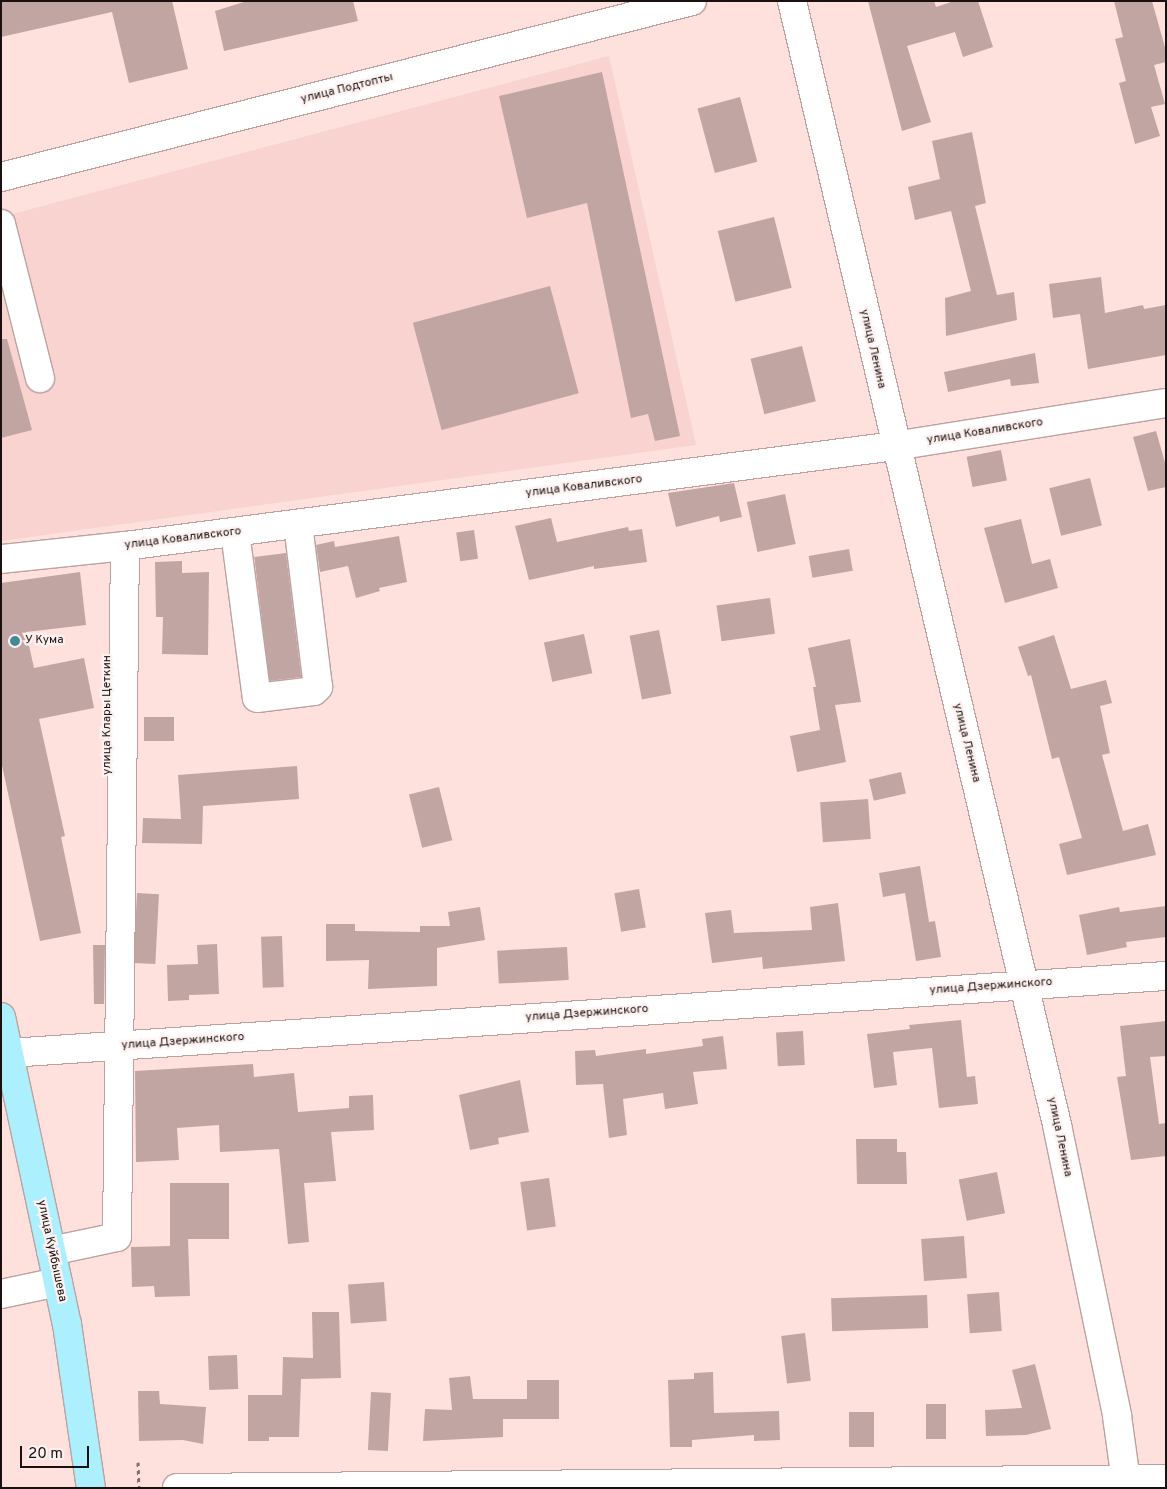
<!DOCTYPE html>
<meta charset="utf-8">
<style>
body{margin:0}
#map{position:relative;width:1167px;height:1489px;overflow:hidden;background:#fee1dd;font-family:Overpass,sans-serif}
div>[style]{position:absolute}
.built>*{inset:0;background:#f8d3cf}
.building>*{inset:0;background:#c1a5a2;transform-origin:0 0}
.path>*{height:3px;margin-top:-1.5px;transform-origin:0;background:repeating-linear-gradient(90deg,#806e6c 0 4px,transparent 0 8px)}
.roads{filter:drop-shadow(1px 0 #bca19e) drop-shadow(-1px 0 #bca19e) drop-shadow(0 1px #bca19e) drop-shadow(0 -1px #bca19e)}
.minor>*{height:28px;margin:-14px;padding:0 14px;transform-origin:14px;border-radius:14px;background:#fff}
.major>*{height:28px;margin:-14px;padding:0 14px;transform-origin:14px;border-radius:14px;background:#aceffe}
.dots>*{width:14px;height:14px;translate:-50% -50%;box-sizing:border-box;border:2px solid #fef2f1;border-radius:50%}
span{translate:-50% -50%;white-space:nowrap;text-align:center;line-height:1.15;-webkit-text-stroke:4.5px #fef2f1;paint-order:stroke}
.street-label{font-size:12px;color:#19100f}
.poi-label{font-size:12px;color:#19100f}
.left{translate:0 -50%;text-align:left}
.frame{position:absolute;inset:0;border:2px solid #19100f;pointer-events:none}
.scale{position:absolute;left:20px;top:1446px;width:69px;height:22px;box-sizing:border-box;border:2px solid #19100f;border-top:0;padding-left:6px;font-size:15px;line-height:18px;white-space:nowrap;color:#19100f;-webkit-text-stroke:4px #fef2f1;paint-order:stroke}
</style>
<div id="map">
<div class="built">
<div style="clip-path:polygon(609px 56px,696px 445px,1px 541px,1px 217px)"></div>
</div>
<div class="building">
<div style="clip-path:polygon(1px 1px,172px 1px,188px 69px,129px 83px,112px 12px,1px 37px)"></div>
<div style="clip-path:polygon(247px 1px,353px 1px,358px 21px,224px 51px,215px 11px)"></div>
<div style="clip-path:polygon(868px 1px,934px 1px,936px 7px,954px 1px,978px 1px,993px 47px,963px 57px,955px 32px,907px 46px,931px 122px,902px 131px)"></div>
<div style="clip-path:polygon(1114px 1px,1152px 1px,1166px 51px,1166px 62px,1154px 65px,1165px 104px,1151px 107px,1160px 136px,1135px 144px,1119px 83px,1126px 81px,1115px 39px,1123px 37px)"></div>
<div style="clip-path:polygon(602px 72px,680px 436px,655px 441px,648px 414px,631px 418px,587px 203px,527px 218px,499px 96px)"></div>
<div style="left:740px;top:97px;width:67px;height:44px;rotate:75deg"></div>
<div style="clip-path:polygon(972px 132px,986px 203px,975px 206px,997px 295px,1014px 292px,1017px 320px,946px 336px,945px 298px,971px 291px,951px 211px,915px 220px,908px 187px,940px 179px,932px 141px)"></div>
<div style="left:774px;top:217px;width:73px;height:58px;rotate:76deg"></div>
<div style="clip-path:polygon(1101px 277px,1105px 313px,1143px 305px,1144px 309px,1166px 305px,1166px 355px,1088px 369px,1080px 314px,1053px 318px,1049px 284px)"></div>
<div style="left:550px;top:286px;width:111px;height:142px;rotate:75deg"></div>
<div style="clip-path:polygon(1px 339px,7px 339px,32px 430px,1px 438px)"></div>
<div style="left:802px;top:346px;width:57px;height:53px;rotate:76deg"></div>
<div style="clip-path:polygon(1035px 353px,1039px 383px,1011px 386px,1010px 379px,948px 392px,944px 372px)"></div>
<div style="clip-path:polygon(1156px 431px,1166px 466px,1166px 487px,1148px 491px,1133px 437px)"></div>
<div style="left:1001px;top:450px;width:31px;height:35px;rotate:79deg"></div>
<div style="left:1090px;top:478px;width:49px;height:42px;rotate:76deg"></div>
<div style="clip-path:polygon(734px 483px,742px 517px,720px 522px,719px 516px,676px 527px,668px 493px)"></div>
<div style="left:785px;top:494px;width:51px;height:39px;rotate:78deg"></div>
<div style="clip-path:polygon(551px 518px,557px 542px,628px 527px,629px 531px,642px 529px,647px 562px,594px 569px,594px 566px,529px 580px,515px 526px)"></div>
<div style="clip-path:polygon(1021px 519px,1032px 564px,1050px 559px,1058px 588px,1005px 603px,984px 528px)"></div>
<div style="left:474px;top:530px;width:29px;height:18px;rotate:82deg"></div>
<div style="clip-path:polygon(399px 536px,407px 582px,379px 588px,380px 591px,356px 598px,348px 566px,320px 572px,316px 545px,334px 541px,335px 547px)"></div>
<div style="left:849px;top:549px;width:22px;height:41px;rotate:80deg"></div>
<div style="left:286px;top:553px;width:125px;height:32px;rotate:83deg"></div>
<div style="clip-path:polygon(182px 561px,182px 573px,209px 572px,208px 655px,162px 654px,163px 617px,156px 617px,155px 562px)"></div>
<div style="clip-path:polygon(80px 572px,86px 625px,26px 632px,34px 668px,84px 658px,94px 708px,39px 719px,65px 836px,61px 837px,81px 933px,40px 941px,1px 761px,1px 583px)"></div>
<div style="left:770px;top:598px;width:36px;height:54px;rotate:82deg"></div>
<div style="left:659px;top:630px;width:65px;height:30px;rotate:79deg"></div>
<div style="left:584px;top:634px;width:40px;height:41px;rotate:78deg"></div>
<div style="clip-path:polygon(1054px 635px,1071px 689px,1106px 680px,1112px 703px,1100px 706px,1110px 753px,1102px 755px,1123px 831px,1148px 824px,1156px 855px,1067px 875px,1059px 844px,1082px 838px,1059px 757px,1052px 759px,1031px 675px,1028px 676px,1018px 647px)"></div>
<div style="clip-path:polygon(850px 639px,861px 702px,835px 705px,846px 762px,797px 772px,790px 736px,820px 730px,813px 687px,816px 687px,808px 648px)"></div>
<div style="left:144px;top:717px;width:30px;height:24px"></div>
<div style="clip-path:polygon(297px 766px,299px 799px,203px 806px,202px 844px,142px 843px,143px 818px,181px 819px,178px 775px)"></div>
<div style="left:901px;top:772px;width:22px;height:33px;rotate:77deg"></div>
<div style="left:439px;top:787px;width:55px;height:31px;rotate:76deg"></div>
<div style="left:868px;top:799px;width:40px;height:48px;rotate:86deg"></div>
<div style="clip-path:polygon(920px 866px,929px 922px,935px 921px,941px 957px,916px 961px,905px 893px,883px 897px,879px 873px)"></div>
<div style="left:639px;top:889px;width:39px;height:25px;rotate:80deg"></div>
<div style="left:137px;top:893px;width:22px;height:70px;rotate:3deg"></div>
<div style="clip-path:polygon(838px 903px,845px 961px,763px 969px,762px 957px,712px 963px,705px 913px,731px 910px,734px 933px,812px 930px,810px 907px)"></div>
<div style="clip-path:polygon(1166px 906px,1166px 937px,1126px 942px,1127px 947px,1087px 955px,1079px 915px,1119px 907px,1120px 912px)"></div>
<div style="clip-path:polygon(480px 907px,485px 940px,437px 948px,437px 986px,368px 989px,369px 960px,326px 961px,326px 924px,355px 924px,355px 931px,420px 932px,420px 926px,450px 926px,448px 912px)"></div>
<div style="left:282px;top:936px;width:51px;height:21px;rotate:88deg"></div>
<div style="clip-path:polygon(217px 944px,219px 994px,189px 995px,189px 1000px,168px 1001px,167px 965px,198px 964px,197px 945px)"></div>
<div style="clip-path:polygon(93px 945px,105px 945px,104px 1004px,94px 1004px)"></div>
<div style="left:567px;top:947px;width:33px;height:70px;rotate:87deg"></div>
<div style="clip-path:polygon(961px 1020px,967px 1077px,975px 1076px,978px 1104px,939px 1108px,932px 1048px,893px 1052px,897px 1085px,874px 1088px,867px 1034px,910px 1029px,909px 1025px)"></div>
<div style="clip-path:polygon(1166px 1021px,1166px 1056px,1150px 1057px,1159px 1124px,1166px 1123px,1166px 1156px,1131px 1160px,1117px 1077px,1126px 1076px,1120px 1026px)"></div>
<div style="left:803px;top:1031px;width:34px;height:27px;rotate:87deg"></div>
<div style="clip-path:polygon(723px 1036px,727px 1069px,693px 1072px,698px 1104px,665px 1109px,663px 1093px,623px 1099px,627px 1135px,609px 1138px,603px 1084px,576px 1085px,575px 1051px,595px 1050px,596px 1056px,646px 1049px,646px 1054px,703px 1046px,702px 1039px)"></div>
<div style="clip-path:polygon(253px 1064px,254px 1077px,294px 1073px,298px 1112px,349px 1108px,349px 1096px,373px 1095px,374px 1130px,331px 1132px,336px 1181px,304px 1183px,309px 1242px,288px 1244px,279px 1149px,220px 1152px,219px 1125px,177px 1128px,179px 1160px,136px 1162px,135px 1071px)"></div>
<div style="clip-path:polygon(520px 1080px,529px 1132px,498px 1138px,499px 1144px,470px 1150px,459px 1095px)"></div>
<div style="clip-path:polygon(856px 1139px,897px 1139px,897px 1152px,906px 1152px,907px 1184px,857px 1184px)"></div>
<div style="left:997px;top:1172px;width:42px;height:39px;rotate:79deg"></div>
<div style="left:549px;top:1178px;width:49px;height:29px;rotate:82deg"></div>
<div style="clip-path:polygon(170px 1183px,229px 1183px,229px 1239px,188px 1239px,190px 1296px,155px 1297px,154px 1286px,132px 1287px,131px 1247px,170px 1246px)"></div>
<div style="left:964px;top:1236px;width:42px;height:43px;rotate:86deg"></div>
<div style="left:384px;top:1282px;width:39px;height:36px;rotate:86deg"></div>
<div style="left:999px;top:1292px;width:39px;height:32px;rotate:86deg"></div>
<div style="left:927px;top:1295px;width:33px;height:96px;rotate:88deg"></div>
<div style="clip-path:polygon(312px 1312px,339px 1312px,341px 1378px,301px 1379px,299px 1437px,269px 1437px,269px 1441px,248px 1441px,248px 1395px,282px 1395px,283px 1357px,313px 1358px)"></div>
<div style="left:805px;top:1333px;width:48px;height:24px;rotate:83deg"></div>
<div style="left:237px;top:1355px;width:34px;height:29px;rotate:88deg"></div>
<div style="clip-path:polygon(1035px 1364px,1051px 1429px,1026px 1435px,986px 1436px,985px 1410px,1022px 1408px,1012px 1370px)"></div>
<div style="clip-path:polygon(713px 1372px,714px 1413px,779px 1411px,780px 1440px,754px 1441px,754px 1435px,692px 1440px,692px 1447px,670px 1447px,668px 1380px,694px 1379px,694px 1373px)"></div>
<div style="clip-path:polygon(470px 1376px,473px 1399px,527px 1399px,527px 1380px,559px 1380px,559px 1419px,503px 1419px,503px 1437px,423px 1441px,425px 1409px,452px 1410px,449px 1378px)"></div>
<div style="clip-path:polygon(138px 1391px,159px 1391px,160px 1404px,206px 1407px,203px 1444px,183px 1440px,139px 1441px)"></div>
<div style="left:371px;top:1392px;width:20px;height:58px;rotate:3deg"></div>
<div style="left:926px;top:1404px;width:20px;height:35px"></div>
<div style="left:849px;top:1412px;width:25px;height:35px"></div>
</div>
<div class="path">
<div style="left:138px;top:1462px;width:26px;rotate:88deg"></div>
</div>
<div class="roads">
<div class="minor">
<div style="left:792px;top:1px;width:1155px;rotate:76.73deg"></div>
<div style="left:1057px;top:1125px;width:297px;rotate:78.3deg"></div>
<div style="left:1117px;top:1416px;width:73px;rotate:82.1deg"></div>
<div style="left:1px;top:177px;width:713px;rotate:-14.29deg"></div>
<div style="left:1px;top:224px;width:159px;rotate:75.8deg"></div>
<div style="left:235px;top:532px;width:167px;rotate:82.5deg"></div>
<div style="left:257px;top:698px;width:57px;rotate:-7deg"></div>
<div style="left:314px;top:691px;width:6px;rotate:-45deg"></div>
<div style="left:318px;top:687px;width:164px;rotate:-97deg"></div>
<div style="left:1px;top:559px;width:125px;rotate:-6deg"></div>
<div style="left:125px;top:546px;width:776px;rotate:-7.4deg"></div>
<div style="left:895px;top:446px;width:274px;rotate:-9deg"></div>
<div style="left:9px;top:1053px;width:1160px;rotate:-3.81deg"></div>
<div style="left:51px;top:1251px;width:67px;rotate:-12deg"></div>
<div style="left:117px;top:1237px;width:691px;rotate:-89.34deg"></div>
<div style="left:1px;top:1294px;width:58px;rotate:-11.9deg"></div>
<div style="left:177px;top:1488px;width:989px;rotate:-0.52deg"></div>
</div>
<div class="major">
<div style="left:1px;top:1017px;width:314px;rotate:77.9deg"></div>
<div style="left:67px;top:1324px;width:166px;rotate:81.7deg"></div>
</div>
</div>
<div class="dots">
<div style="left:15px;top:641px;background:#458898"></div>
</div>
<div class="street-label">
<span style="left:347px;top:89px;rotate:-14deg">улица Подтопты</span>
<span style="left:872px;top:349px;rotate:77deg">улица Ленина</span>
<span style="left:985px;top:432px;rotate:-9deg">улица Коваливского</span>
<span style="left:584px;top:487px;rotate:-7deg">улица Коваливского</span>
<span style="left:183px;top:539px;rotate:-7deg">улица Коваливского</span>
<span style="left:108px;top:715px;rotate:-90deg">улица Клары Цеткин</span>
<span style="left:966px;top:743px;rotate:76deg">улица Ленина</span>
<span style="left:991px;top:987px;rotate:-4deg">улица Дзержинского</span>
<span style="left:587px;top:1014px;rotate:-4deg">улица Дзержинского</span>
<span style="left:183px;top:1042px;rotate:-4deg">улица Дзержинского</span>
<span style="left:1059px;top:1137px;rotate:78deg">улица Ленина</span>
<span style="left:51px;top:1251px;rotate:78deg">улица Куйбышева</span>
</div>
<div class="poi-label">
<span class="left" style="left:25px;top:641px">У Кума</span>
</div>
<div class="frame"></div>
<div class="scale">20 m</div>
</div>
